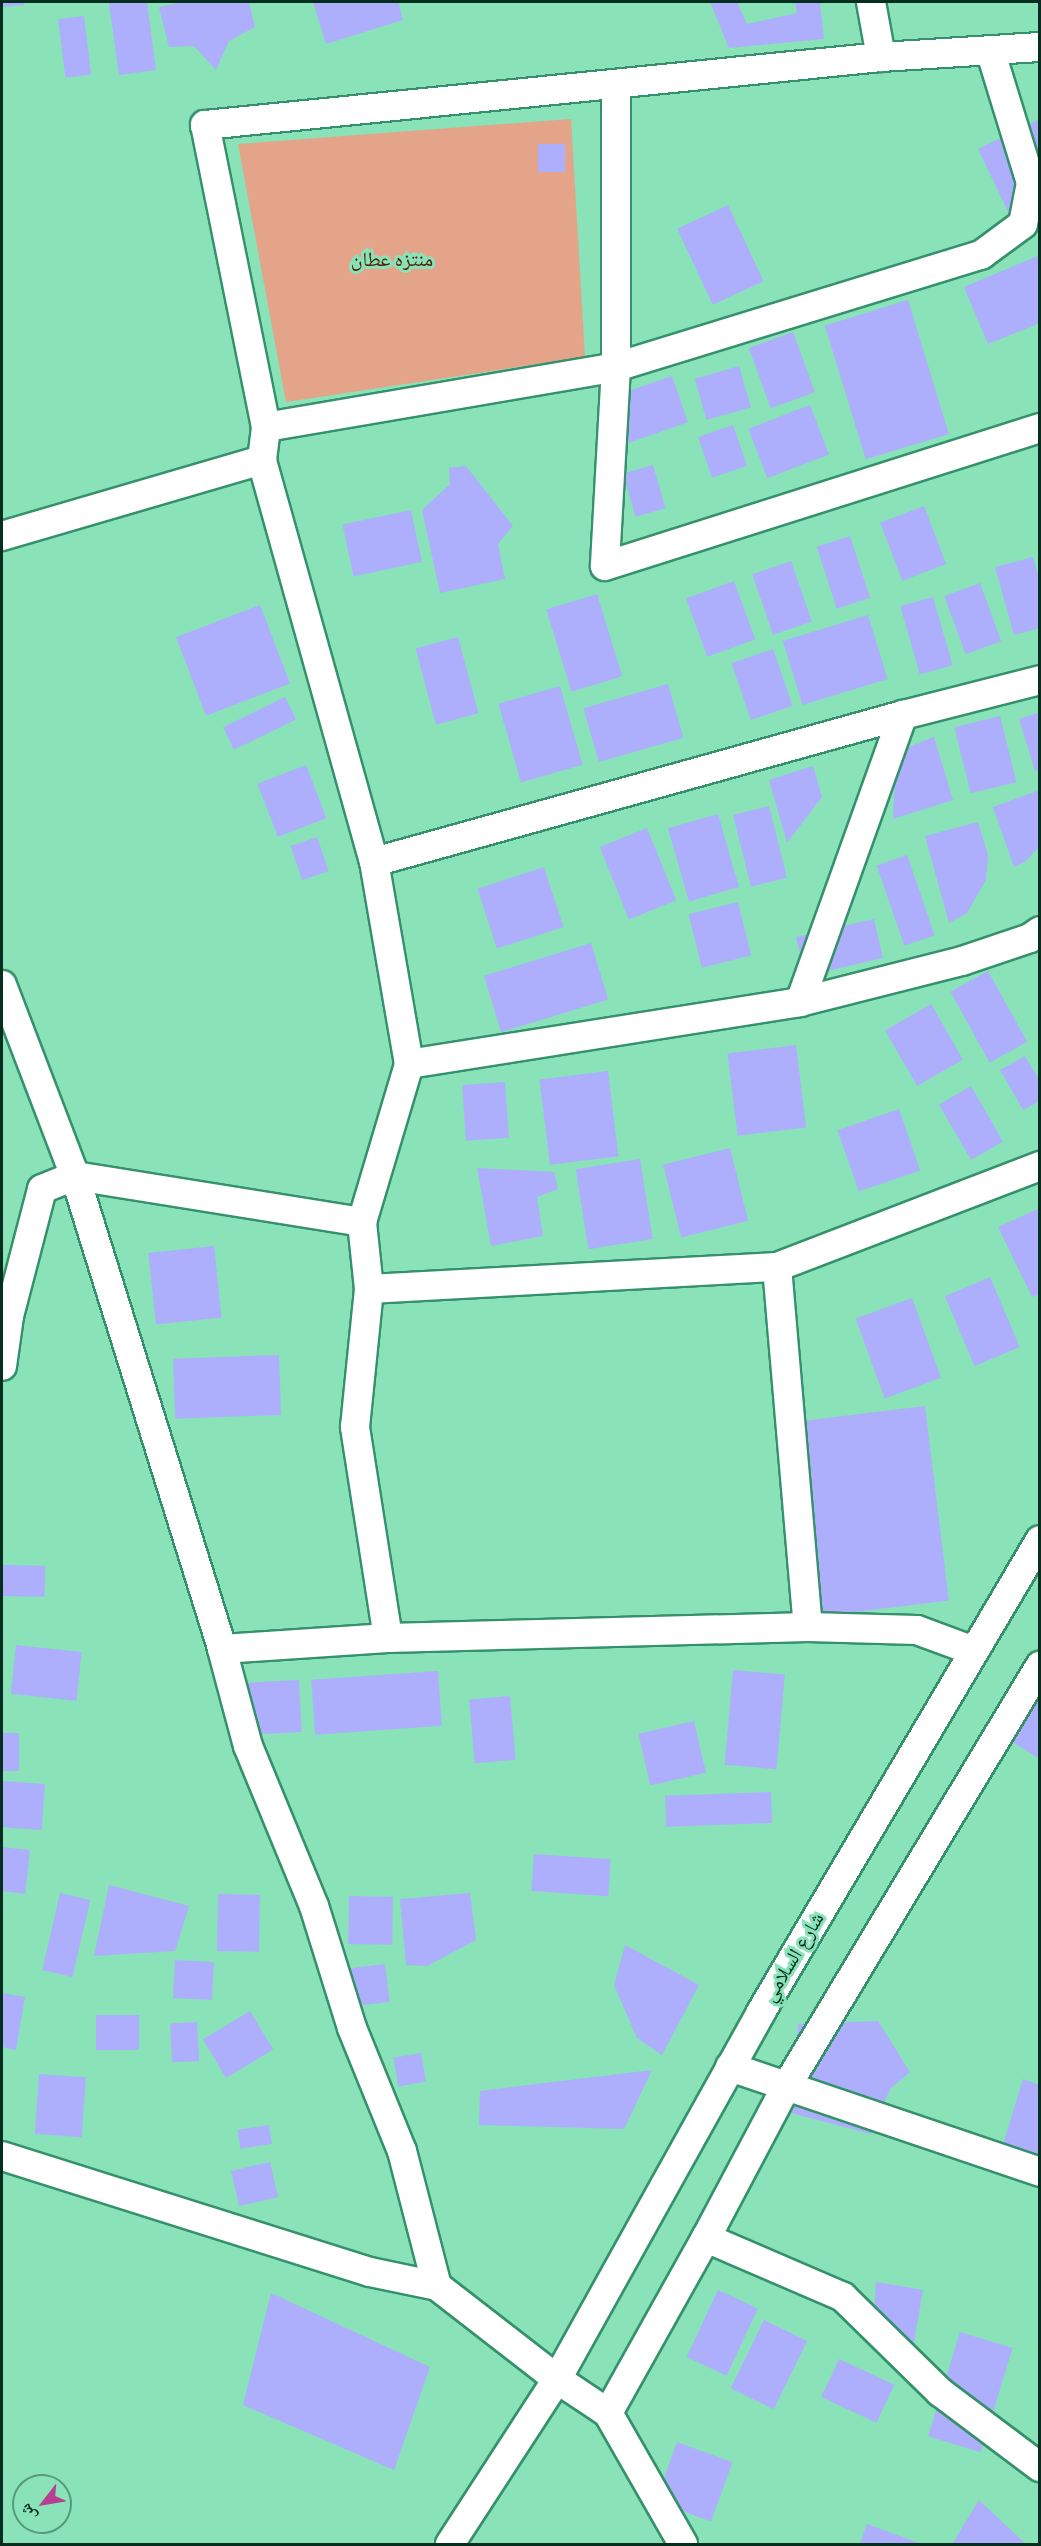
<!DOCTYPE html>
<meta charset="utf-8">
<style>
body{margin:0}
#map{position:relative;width:1041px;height:2546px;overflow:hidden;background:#89e2b8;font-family:Cabin,"Noto Naskh Arabic",sans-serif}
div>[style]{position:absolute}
.green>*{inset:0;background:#e4a48a}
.building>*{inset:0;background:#adaffd;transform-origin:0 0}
.roads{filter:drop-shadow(2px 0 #35916b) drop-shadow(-2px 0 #35916b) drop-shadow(0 2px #35916b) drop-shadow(0 -2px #35916b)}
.minor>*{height:28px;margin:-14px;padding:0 14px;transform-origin:14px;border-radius:14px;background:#fff}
span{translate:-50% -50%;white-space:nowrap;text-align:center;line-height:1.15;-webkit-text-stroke:6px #89e2b8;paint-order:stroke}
.park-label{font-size:20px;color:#542007}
.street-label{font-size:20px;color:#062e1f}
.frame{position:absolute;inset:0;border:3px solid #062e1f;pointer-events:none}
.north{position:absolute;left:12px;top:2474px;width:60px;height:60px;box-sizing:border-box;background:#89e2b8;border:2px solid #559a7b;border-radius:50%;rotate:239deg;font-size:16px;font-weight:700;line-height:24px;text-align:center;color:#062e1f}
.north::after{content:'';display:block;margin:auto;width:21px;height:27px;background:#b83e91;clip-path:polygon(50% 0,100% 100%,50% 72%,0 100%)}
</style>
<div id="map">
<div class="green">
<div style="clip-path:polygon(571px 119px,585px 357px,286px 402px,238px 144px)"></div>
</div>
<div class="building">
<div style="clip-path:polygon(2px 2px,24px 2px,24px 5px,2px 7px)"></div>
<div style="clip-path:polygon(121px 2px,147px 2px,156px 70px,119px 75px,109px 3px)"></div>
<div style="clip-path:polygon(184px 2px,249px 2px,255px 27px,229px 41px,216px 70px,194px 46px,169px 47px,159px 7px)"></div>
<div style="clip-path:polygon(313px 2px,398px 2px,403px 20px,326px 44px)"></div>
<div style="clip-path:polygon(710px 2px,737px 2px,747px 24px,797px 13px,795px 2px,820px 2px,824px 39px,729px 48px)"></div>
<div style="left:84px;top:16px;width:59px;height:26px;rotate:83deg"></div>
<div style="clip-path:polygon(1040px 119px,1040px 209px,1013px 222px,978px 149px)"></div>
<div style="left:538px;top:144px;width:27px;height:28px"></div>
<div style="left:728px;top:205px;width:84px;height:56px;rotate:65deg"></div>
<div style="clip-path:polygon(1040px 255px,1040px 323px,988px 344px,964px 287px)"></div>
<div style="left:908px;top:300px;width:140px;height:87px;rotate:73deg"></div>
<div style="left:793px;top:332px;width:64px;height:47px;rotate:70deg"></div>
<div style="left:739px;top:366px;width:43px;height:46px;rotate:74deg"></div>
<div style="left:672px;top:376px;width:49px;height:74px;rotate:71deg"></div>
<div style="left:810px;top:405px;width:53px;height:66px;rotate:69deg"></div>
<div style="left:733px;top:425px;width:43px;height:37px;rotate:71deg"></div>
<div style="left:653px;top:465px;width:45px;height:31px;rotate:74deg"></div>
<div style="clip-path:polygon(466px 466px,513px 526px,498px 544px,505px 579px,440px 593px,422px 510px,450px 484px,449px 468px)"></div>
<div style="left:924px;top:506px;width:62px;height:47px;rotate:69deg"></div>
<div style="left:411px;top:510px;width:53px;height:70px;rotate:78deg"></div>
<div style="left:850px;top:536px;width:65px;height:35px;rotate:72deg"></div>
<div style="clip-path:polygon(1033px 557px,1040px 582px,1040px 628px,1014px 635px,995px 567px)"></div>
<div style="left:791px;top:561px;width:64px;height:41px;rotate:71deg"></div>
<div style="left:734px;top:581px;width:62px;height:51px;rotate:70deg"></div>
<div style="left:980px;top:583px;width:62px;height:38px;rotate:70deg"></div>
<div style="left:597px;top:594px;width:86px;height:53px;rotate:73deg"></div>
<div style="left:933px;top:597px;width:71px;height:34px;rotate:74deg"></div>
<div style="left:260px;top:605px;width:84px;height:90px;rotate:69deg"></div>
<div style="left:868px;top:615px;width:67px;height:89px;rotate:73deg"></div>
<div style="left:458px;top:637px;width:79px;height:44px;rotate:75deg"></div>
<div style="left:773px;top:649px;width:60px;height:44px;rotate:71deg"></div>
<div style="left:668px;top:684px;width:56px;height:88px;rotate:74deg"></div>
<div style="left:560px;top:686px;width:82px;height:64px;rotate:74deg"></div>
<div style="left:285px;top:697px;width:25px;height:69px;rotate:64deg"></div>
<div style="clip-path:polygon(1040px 712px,1040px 770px,1035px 771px,1019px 719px)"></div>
<div style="left:1000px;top:716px;width:68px;height:47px;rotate:76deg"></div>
<div style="clip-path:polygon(934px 737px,953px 800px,893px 819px,896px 752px)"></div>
<div style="left:306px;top:765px;width:57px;height:52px;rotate:69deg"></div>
<div style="clip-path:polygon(813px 766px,822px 797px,787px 843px,769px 780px)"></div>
<div style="clip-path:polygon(1040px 790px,1040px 846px,1025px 862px,1014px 867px,993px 807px)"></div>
<div style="left:769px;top:806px;width:74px;height:37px;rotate:76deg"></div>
<div style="left:718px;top:814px;width:76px;height:52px;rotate:74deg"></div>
<div style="clip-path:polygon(978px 822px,988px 855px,986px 880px,967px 913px,949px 923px,925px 836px)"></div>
<div style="left:647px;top:828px;width:78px;height:51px;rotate:68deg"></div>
<div style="left:317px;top:837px;width:36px;height:28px;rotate:71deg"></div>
<div style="left:907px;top:855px;width:85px;height:32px;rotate:71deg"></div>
<div style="left:544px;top:867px;width:63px;height:70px;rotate:72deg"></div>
<div style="left:738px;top:902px;width:55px;height:51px;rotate:76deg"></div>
<div style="left:874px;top:919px;width:40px;height:80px;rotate:77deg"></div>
<div style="left:591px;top:943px;width:59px;height:112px;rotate:73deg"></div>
<div style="left:988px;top:971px;width:81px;height:43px;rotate:61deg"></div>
<div style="left:931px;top:1004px;width:64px;height:53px;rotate:60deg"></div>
<div style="left:796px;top:1045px;width:83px;height:69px;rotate:83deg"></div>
<div style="clip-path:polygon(1025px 1056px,1040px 1081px,1040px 1101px,1023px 1110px,1000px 1070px)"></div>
<div style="left:608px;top:1071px;width:86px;height:69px;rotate:83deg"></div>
<div style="left:505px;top:1082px;width:56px;height:43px;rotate:86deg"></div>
<div style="left:971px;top:1086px;width:64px;height:37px;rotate:60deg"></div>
<div style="left:899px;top:1109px;width:65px;height:65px;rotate:71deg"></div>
<div style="left:730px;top:1148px;width:75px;height:69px;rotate:76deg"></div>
<div style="left:640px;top:1159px;width:81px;height:65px;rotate:81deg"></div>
<div style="clip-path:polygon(477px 1168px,554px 1172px,558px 1189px,537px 1197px,543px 1236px,491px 1246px)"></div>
<div style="clip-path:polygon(1040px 1208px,1040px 1294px,1032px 1297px,998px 1227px)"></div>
<div style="left:214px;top:1246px;width:72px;height:66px;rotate:84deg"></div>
<div style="left:990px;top:1277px;width:76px;height:49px;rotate:67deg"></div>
<div style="left:912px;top:1298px;width:85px;height:60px;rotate:70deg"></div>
<div style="left:279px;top:1355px;width:60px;height:106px;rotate:88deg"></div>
<div style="left:925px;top:1406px;width:196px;height:148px;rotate:83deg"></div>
<div style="left:2px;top:1565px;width:43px;height:31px;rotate:1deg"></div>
<div style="left:16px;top:1645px;width:66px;height:49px;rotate:6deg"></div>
<div style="left:733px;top:1670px;width:52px;height:95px;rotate:5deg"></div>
<div style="left:438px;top:1671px;width:55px;height:127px;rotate:86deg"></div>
<div style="left:299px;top:1680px;width:52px;height:64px;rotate:87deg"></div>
<div style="clip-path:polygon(1040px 1693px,1040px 1759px,1009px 1740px)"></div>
<div style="left:510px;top:1696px;width:64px;height:41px;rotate:85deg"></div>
<div style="left:694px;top:1721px;width:53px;height:57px;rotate:77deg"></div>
<div style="left:2px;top:1733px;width:17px;height:38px"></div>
<div style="left:2px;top:1781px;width:43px;height:46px;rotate:4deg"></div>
<div style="left:771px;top:1792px;width:31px;height:106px;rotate:88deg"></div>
<div style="left:2px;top:1847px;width:28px;height:44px;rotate:6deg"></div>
<div style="left:534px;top:1854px;width:77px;height:37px;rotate:4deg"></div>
<div style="clip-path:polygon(109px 1885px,189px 1906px,175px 1951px,94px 1956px)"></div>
<div style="left:60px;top:1893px;width:31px;height:79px;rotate:13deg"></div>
<div style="clip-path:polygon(470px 1893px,476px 1940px,427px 1966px,406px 1965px,400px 1899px)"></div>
<div style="left:218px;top:1894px;width:42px;height:57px;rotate:1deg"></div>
<div style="left:349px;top:1896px;width:44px;height:48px;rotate:1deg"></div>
<div style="clip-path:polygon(625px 1945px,699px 1985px,662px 2055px,637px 2038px,614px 1985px)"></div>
<div style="left:175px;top:1960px;width:39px;height:38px;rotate:3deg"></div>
<div style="left:385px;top:1964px;width:38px;height:61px;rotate:83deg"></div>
<div style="clip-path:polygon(2px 1993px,25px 1997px,16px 2050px,2px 2047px)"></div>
<div style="left:250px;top:2011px;width:45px;height:55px;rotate:59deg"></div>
<div style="left:139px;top:2015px;width:35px;height:43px;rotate:90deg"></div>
<div style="clip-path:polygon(878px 2021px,910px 2072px,890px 2089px,871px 2134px,791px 2113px,798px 2024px)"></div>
<div style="left:197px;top:2022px;width:39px;height:27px;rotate:87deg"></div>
<div style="left:421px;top:2053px;width:29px;height:28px;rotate:80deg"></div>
<div style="clip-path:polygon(652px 2070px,624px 2129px,479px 2125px,480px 2091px)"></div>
<div style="left:39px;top:2074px;width:47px;height:60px;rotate:4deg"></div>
<div style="clip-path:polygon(1023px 2079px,1040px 2085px,1040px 2160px,1002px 2148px)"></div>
<div style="left:269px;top:2125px;width:19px;height:32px;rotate:81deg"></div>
<div style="left:270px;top:2162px;width:36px;height:40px;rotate:77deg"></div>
<div style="clip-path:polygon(876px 2282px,923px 2290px,907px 2382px,872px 2342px)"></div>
<div style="left:718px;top:2290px;width:44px;height:74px;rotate:25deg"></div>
<div style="clip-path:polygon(271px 2293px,430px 2367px,394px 2470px,243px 2405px)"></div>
<div style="left:764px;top:2320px;width:48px;height:76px;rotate:26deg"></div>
<div style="left:960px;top:2332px;width:55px;height:109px;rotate:17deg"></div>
<div style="left:839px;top:2359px;width:61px;height:42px;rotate:25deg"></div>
<div style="left:677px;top:2442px;width:59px;height:63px;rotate:20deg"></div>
<div style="clip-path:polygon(979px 2500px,1026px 2544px,952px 2544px)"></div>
<div style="clip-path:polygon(867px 2524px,922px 2544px,860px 2544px)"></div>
</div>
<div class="roads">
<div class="minor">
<div style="left:871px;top:2px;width:56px;rotate:79.7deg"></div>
<div style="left:616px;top:85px;width:282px;rotate:90deg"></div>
<div style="left:616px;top:367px;width:199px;rotate:93.2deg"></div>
<div style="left:605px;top:566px;width:456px;rotate:-17.6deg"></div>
<div style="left:266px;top:427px;width:355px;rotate:-9.7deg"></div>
<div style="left:616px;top:367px;width:382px;rotate:-17.1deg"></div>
<div style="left:981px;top:255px;width:52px;rotate:-36.4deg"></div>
<div style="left:1023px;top:224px;width:42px;rotate:-79deg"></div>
<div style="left:1031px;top:183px;width:139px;rotate:-107.1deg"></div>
<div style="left:2px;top:536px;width:271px;rotate:-16.3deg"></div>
<div style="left:374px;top:862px;width:549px;rotate:-15.53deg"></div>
<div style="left:903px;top:715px;width:141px;rotate:-14.3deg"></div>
<div style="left:2px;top:985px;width:204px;rotate:69.1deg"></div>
<div style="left:75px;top:1176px;width:495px;rotate:72.7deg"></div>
<div style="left:222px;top:1649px;width:100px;rotate:75deg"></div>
<div style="left:248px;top:1746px;width:173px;rotate:67.6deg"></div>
<div style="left:314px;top:1906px;width:128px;rotate:72.7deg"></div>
<div style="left:352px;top:2028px;width:133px;rotate:67.9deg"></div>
<div style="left:402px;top:2151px;width:139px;rotate:75.5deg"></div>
<div style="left:437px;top:2286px;width:152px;rotate:37.8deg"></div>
<div style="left:557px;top:2379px;width:61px;rotate:33.7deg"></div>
<div style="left:608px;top:2413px;width:151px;rotate:60.2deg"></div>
<div style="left:800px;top:1002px;width:305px;rotate:-70.3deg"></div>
<div style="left:409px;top:1064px;width:396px;rotate:-9deg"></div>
<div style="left:800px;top:1002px;width:167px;rotate:-14.2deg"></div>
<div style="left:962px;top:961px;width:72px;rotate:-18.7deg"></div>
<div style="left:1030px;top:938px;width:12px;rotate:-35deg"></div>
<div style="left:777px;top:1267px;width:361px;rotate:85.1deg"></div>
<div style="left:369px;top:1289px;width:409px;rotate:-3.1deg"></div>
<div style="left:777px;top:1267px;width:282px;rotate:-21deg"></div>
<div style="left:2px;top:1366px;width:50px;rotate:-82deg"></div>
<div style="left:9px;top:1316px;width:131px;rotate:-75.4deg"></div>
<div style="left:42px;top:1189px;width:35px;rotate:-22deg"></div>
<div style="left:75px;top:1176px;width:291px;rotate:9.1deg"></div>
<div style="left:388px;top:1638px;width:214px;rotate:-98.9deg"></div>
<div style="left:355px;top:1427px;width:139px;rotate:-84.2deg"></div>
<div style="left:369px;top:1289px;width:67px;rotate:-96deg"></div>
<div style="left:362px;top:1222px;width:165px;rotate:-73.4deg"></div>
<div style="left:409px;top:1064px;width:205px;rotate:-99.8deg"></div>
<div style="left:374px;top:862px;width:417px;rotate:-105.6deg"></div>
<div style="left:262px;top:460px;width:33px;rotate:-83deg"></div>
<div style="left:266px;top:427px;width:308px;rotate:-101.4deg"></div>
<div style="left:205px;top:125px;width:679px;rotate:-5.74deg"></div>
<div style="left:881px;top:57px;width:159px;rotate:-3.6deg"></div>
<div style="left:222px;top:1649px;width:166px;rotate:-3.8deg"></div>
<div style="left:388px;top:1638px;width:420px;rotate:-1.5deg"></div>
<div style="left:808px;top:1627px;width:109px;rotate:1.6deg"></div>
<div style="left:917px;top:1630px;width:61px;rotate:20.2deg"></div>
<div style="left:730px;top:2067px;width:327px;rotate:18.7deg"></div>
<div style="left:2px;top:2156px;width:386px;rotate:17.5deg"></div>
<div style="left:370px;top:2272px;width:68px;rotate:11.8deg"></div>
<div style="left:706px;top:2238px;width:149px;rotate:23.3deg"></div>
<div style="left:843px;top:2297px;width:136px;rotate:44.4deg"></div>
<div style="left:940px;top:2392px;width:125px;rotate:36.9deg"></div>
<div style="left:608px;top:2413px;width:201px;rotate:-60.8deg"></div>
<div style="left:706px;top:2238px;width:171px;rotate:-62.1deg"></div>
<div style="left:786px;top:2087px;width:492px;rotate:-58.9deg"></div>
<div style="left:450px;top:2544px;width:197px;rotate:-57deg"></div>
<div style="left:557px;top:2379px;width:420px;rotate:-60.9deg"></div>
<div style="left:761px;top:2012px;width:548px;rotate:-59.41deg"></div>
</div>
</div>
<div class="park-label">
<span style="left:392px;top:259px">منتزه عطان</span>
</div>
<div class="street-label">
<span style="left:793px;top:1957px;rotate:-59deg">شارع السلامي</span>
</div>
<div class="frame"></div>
<div class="north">ش</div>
</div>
